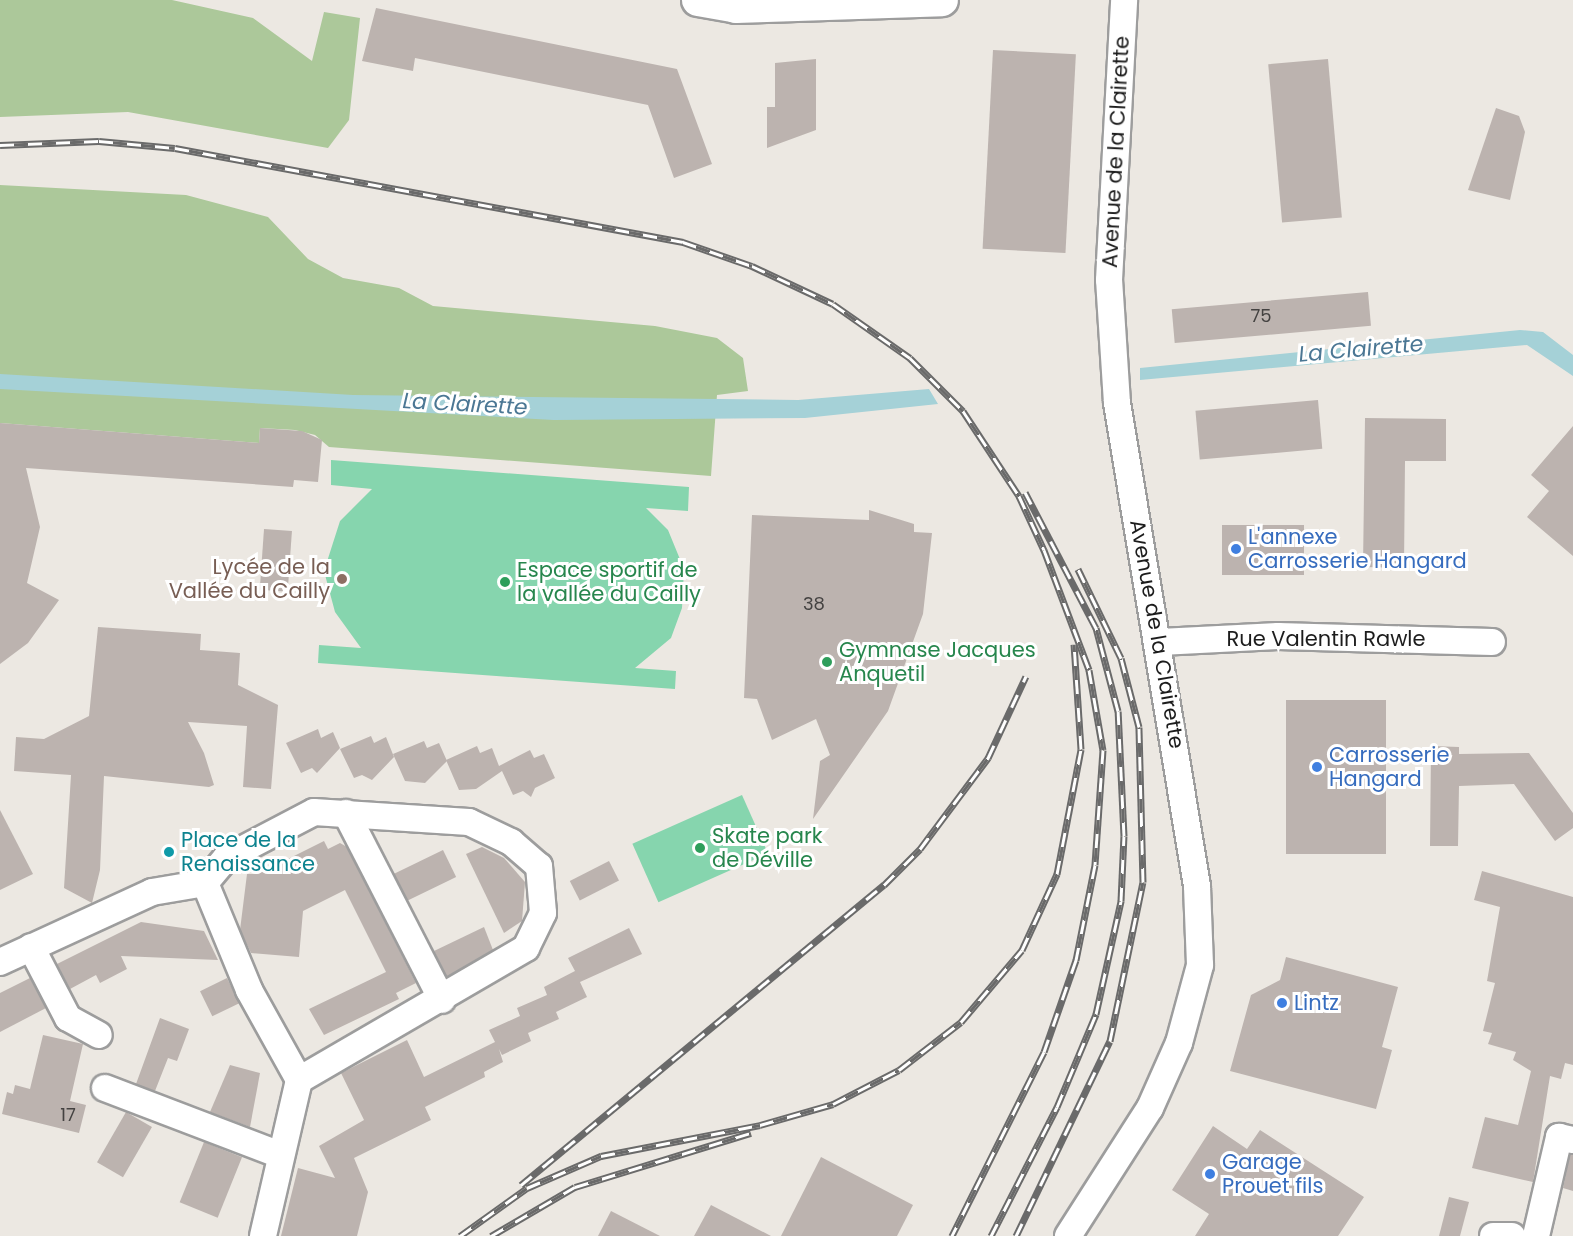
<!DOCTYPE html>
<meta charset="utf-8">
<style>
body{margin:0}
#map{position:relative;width:1573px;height:1236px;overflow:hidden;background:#ece8e2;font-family:Poppins,sans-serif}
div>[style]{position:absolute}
.forest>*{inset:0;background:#acc89a}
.pitch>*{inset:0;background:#86d5ae;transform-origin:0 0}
.water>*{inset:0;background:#a5d1d7}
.building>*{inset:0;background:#bcb3af;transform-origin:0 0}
.roads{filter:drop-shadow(2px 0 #9d9d9d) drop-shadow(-2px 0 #9d9d9d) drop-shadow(0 2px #9d9d9d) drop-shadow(0 -2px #9d9d9d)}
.minor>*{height:26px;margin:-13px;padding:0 13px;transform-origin:13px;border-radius:13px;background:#fff}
.tertiary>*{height:32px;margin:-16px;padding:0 16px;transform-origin:16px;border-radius:16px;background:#fff}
.rail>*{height:7px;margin-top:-3.5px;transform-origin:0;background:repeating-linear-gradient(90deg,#fff 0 14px,#6a6a6a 0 28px);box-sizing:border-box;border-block:2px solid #6a6a6a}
.dots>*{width:16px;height:16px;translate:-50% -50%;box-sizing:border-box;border:3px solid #fff;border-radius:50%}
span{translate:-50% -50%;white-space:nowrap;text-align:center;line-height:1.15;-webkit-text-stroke:6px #fff;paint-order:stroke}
.number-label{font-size:18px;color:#444241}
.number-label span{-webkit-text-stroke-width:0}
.street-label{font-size:21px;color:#1c1c1c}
.shop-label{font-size:21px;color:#366cbe}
.left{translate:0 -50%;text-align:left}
.education-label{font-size:21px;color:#785e54}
.right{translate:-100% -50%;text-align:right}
.leisure-label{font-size:21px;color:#27864d}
.culture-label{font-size:21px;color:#0d838f}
.water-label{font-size:22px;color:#4b7794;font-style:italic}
</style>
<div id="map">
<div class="forest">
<div style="clip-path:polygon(0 0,172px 0,253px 18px,312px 61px,324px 12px,360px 18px,349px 120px,328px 148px,128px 112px,0 117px)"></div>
<div style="clip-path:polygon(0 185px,186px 195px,268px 217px,308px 259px,343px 278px,399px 288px,433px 306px,655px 326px,717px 338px,743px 358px,748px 391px,717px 395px,711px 476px,329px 447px,315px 435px,295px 430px,260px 428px,259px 443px,0 423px)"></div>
</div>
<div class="pitch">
<div style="clip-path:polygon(331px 460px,689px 487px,688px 511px,646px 508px,668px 530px,684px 569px,682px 608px,671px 638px,635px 668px,676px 671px,675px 689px,318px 663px,319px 645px,361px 648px,335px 612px,324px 571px,340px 521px,372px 489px,331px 485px)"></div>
<div style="left:742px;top:795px;width:64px;height:120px;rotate:66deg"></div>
</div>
<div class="water">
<div style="clip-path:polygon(1520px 330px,1543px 332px,1573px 355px,1573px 376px,1527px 345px,1140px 380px,1140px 368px)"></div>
<div style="clip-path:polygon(0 374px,353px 395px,798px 400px,929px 389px,938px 404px,805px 418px,554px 420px,0 389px)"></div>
</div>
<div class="building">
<div style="clip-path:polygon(376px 8px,677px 69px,712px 164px,674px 178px,648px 105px,415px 58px,413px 71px,362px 61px)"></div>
<div style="left:993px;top:50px;width:83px;height:199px;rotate:3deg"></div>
<div style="clip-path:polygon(816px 59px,816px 130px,767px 148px,767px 107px,775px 107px,775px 63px)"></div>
<div style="left:1328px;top:59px;width:159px;height:60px;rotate:85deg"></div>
<div style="clip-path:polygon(1496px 108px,1519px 116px,1525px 132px,1510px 200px,1468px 190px)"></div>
<div style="left:1368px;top:292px;width:34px;height:197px;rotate:85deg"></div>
<div style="left:1318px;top:400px;width:49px;height:123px;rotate:85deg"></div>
<div style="clip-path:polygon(1365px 418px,1446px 419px,1446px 461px,1405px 461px,1404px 568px,1363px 567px)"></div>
<div style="clip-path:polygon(0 423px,259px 443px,260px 428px,302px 431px,322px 440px,318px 482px,294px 480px,293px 487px,26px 468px,40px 527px,27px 583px,59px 600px,28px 643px,0 664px)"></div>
<div style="clip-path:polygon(1573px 426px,1573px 556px,1527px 517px,1549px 491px,1531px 475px)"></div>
<div style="clip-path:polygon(869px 510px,914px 524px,914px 532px,932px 533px,923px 614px,888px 711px,813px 819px,820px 761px,830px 755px,816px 719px,772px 740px,757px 699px,744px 698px,752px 515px,869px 520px)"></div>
<div style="left:1222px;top:525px;width:82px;height:50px"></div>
<div style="left:264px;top:529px;width:28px;height:61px;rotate:4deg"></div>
<div style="clip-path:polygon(98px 627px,201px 634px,200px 650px,240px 653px,238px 685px,278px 705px,271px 789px,243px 787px,247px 726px,188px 722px,204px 753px,214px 785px,209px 787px,104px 776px,100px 870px,92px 903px,64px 888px,71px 775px,14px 771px,16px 737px,44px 739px,89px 716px)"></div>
<div style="left:1286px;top:700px;width:100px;height:154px"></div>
<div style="clip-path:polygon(318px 729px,321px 738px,333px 732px,340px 748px,317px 773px,312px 768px,301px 773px,286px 743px)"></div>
<div style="clip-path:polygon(371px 736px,374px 743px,386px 737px,394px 757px,372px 780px,362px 775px,354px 778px,340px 749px)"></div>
<div style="clip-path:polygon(424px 741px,427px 748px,439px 743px,447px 761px,425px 783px,405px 781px,393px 754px)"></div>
<div style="clip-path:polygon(477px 746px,480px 753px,492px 748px,499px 766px,530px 750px,534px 758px,544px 754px,555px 778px,535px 788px,531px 797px,523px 791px,513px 795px,502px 771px,476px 789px,459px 790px,446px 760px)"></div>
<div style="clip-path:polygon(1431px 746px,1459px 747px,1459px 754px,1529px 753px,1573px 813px,1573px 828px,1555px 841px,1514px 784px,1459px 786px,1458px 846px,1430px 846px)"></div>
<div style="clip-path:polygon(0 810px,33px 874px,0 890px)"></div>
<div style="clip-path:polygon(324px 841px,328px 849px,340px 843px,347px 847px,416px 983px,396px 993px,399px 999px,324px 1035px,309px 1009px,386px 972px,345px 890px,303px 911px,299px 957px,251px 953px,240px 930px,247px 874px,258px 874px)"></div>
<div style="clip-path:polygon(482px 847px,504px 858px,525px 882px,522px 921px,504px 933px,466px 854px)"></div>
<div style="left:443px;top:850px;width:30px;height:55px;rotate:64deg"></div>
<div style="left:609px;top:861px;width:22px;height:44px;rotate:63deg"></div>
<div style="clip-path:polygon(1482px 871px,1573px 897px,1573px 1065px,1565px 1063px,1561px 1079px,1550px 1076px,1533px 1182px,1472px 1168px,1485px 1117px,1518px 1125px,1531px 1071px,1513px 1060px,1516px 1052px,1488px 1044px,1492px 1033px,1483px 1031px,1495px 983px,1487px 981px,1500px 907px,1474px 900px)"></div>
<div style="clip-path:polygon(141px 922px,204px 931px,218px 960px,121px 956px,127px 969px,100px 983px,96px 975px,70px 989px,57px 964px)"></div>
<div style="clip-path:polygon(484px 927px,493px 950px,447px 977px,434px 951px)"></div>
<div style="clip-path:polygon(629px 928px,642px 954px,580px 982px,587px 997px,556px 1012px,559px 1019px,528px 1033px,531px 1041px,502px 1055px,499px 1049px,503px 1062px,484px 1072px,485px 1077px,425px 1107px,431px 1120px,354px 1158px,368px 1192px,357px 1236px,281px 1236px,298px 1168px,335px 1178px,319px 1146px,364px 1120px,341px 1073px,407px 1040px,424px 1077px,495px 1042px,489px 1030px,520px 1016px,517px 1008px,547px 995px,544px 987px,575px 971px,568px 958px)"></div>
<div style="clip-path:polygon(1286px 957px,1398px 987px,1382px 1047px,1392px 1050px,1376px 1109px,1230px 1071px,1251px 995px,1280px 980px)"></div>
<div style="clip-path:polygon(30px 978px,46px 1008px,0 1032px,0 993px)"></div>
<div style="left:227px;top:978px;width:28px;height:30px;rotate:64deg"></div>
<div style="clip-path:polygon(160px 1018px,189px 1029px,177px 1061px,168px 1058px,155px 1091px,136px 1084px)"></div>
<div style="clip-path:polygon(43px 1035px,83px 1044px,70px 1101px,86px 1105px,79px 1133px,2px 1114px,7px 1092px,13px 1094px,15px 1085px,30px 1089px)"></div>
<div style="clip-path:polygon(230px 1065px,260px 1073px,250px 1127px,210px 1112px)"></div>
<div style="left:126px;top:1112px;width:30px;height:58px;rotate:30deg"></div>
<div style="clip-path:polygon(1213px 1126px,1247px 1149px,1260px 1130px,1364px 1197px,1338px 1236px,1195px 1236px,1209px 1214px,1172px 1190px)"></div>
<div style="left:204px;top:1142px;width:41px;height:65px;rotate:22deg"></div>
<div style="clip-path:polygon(1570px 1155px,1573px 1155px,1573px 1191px,1563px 1188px)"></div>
<div style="clip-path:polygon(821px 1157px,913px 1205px,897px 1236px,781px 1236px)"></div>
<div style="clip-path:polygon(1449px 1197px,1469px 1202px,1460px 1236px,1439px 1236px)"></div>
<div style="clip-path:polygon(711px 1205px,771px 1236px,694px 1236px)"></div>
<div style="clip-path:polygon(611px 1211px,660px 1236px,598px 1236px)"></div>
</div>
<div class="roads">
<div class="minor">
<div style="left:1160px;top:642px;width:118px;rotate:-2.9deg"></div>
<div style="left:1278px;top:636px;width:214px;rotate:1.6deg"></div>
<div style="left:346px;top:813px;width:210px;rotate:62.8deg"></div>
<div style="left:205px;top:883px;width:116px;rotate:67.6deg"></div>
<div style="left:249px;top:990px;width:103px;rotate:60.9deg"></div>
<div style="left:299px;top:1080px;width:160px;rotate:103deg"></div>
<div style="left:31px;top:947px;width:80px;rotate:62.5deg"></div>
<div style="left:68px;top:1018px;width:35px;rotate:29deg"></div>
<div style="left:0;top:962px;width:167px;rotate:-24.7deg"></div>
<div style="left:152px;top:892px;width:54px;rotate:-9.6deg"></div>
<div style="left:205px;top:883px;width:33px;rotate:-50deg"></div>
<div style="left:226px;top:858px;width:99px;rotate:-27.6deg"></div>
<div style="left:314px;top:812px;width:155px;rotate:3.7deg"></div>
<div style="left:469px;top:822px;width:47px;rotate:25.5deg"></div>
<div style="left:511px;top:842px;width:37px;rotate:41deg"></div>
<div style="left:539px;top:866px;width:47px;rotate:85.1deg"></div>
<div style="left:543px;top:913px;width:39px;rotate:116deg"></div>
<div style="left:526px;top:948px;width:263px;rotate:149.8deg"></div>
<div style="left:105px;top:1088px;width:187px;rotate:20.9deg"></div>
<div style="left:1068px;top:1236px;width:152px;rotate:-57.4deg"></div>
<div style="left:1150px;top:1108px;width:71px;rotate:-66deg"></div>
<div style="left:1179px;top:1043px;width:81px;rotate:-74.9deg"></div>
<div style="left:1200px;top:965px;width:79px;rotate:-92.2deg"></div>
<div style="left:1197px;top:886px;width:490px;rotate:-99.4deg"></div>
<div style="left:1117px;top:403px;width:123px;rotate:-93.7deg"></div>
<div style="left:1109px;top:280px;width:280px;rotate:-86.9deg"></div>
<div style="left:1493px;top:1236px;width:19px"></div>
<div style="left:1536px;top:1236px;width:102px;rotate:-76.9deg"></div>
<div style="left:1559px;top:1137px;width:14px;rotate:12deg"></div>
</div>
<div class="tertiary">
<div style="left:698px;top:0;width:39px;rotate:10deg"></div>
<div style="left:736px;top:7px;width:206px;rotate:-1.9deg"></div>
</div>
</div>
<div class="rail">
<div style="left:0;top:145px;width:99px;rotate:-2.3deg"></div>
<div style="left:99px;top:141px;width:76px;rotate:5.3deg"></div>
<div style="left:175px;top:148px;width:517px;rotate:10.48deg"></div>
<div style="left:683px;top:242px;width:73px;rotate:19.2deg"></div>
<div style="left:752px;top:266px;width:89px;rotate:25.1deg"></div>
<div style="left:833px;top:304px;width:94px;rotate:35deg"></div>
<div style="left:910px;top:358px;width:75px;rotate:45deg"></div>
<div style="left:963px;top:411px;width:102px;rotate:56.6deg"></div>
<div style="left:1019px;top:496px;width:60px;rotate:65.2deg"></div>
<div style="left:1044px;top:550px;width:128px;rotate:69.4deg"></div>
<div style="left:1089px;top:670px;width:81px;rotate:80.1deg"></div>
<div style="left:1103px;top:750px;width:115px;rotate:94deg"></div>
<div style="left:1095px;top:865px;width:97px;rotate:101.3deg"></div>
<div style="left:1076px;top:960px;width:97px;rotate:109.2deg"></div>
<div style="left:1044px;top:1052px;width:206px;rotate:116.6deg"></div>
<div style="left:521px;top:1185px;width:471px;rotate:-39.6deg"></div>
<div style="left:884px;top:885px;width:51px;rotate:-45deg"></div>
<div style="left:920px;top:849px;width:114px;rotate:-53.2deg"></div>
<div style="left:988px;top:758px;width:90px;rotate:-65.1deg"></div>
<div style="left:460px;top:1236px;width:82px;rotate:-35.6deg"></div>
<div style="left:527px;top:1188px;width:81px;rotate:-23.4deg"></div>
<div style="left:601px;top:1156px;width:162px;rotate:-11deg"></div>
<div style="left:760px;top:1125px;width:76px;rotate:-16deg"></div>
<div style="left:833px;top:1104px;width:74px;rotate:-27.3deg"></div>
<div style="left:899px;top:1070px;width:78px;rotate:-37.7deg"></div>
<div style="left:961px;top:1022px;width:94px;rotate:-49.7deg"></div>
<div style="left:1022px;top:950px;width:84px;rotate:-65.3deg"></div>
<div style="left:1057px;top:874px;width:127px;rotate:-79.1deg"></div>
<div style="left:1081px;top:749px;width:105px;rotate:-93.8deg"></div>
<div style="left:491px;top:1236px;width:97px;rotate:-30.3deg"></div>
<div style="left:575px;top:1187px;width:184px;rotate:-17.1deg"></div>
<div style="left:991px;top:1236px;width:145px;rotate:-62.9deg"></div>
<div style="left:1057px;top:1107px;width:101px;rotate:-67.2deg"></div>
<div style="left:1096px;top:1014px;width:116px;rotate:-77.5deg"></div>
<div style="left:1121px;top:901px;width:65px;rotate:-87.4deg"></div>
<div style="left:1124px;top:836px;width:125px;rotate:-92.7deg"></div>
<div style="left:1118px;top:711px;width:86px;rotate:-104.8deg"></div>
<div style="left:1096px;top:628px;width:153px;rotate:-117.6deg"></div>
<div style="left:1016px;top:1236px;width:216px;rotate:-64.3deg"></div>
<div style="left:1110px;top:1041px;width:162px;rotate:-78.3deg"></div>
<div style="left:1143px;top:882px;width:155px;rotate:-91.5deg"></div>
<div style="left:1139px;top:727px;width:71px;rotate:-104.6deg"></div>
<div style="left:1121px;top:658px;width:99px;rotate:-115.8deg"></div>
</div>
<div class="dots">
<div style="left:1236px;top:549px;background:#3f7fe0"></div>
<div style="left:342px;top:579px;background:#8d6e63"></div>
<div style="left:505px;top:582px;background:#2e9e5b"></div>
<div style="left:827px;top:662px;background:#2e9e5b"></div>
<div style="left:1317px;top:767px;background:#3f7fe0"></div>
<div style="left:700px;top:848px;background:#2e9e5b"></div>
<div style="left:169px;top:852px;background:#0f9aa8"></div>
<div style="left:1282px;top:1003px;background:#3f7fe0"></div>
<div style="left:1210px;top:1174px;background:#3f7fe0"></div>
</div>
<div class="number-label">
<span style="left:1261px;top:316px">75</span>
<span style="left:814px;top:604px">38</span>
<span style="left:68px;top:1115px">17</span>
</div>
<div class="street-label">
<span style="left:1116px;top:152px;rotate:-87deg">Avenue de la Clairette</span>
<span style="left:1157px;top:634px;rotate:80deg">Avenue de la Clairette</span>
<span style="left:1326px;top:639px">Rue Valentin Rawle</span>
</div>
<div class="shop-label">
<span class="left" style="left:1248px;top:549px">L'annexe<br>Carrosserie Hangard</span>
<span class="left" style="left:1329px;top:767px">Carrosserie<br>Hangard</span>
<span class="left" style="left:1294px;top:1003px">Lintz</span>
<span class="left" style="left:1222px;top:1174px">Garage<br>Prouet fils</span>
</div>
<div class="education-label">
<span class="right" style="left:330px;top:579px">Lycée de la<br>Vallée du Cailly</span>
</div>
<div class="leisure-label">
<span class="left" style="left:517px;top:582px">Espace sportif de<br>la vallée du Cailly</span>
<span class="left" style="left:839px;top:662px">Gymnase Jacques<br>Anquetil</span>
<span class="left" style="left:712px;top:848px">Skate park<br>de Déville</span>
</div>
<div class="culture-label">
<span class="left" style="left:181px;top:852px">Place de la<br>Renaissance</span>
</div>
<div class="water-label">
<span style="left:1361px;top:349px;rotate:-5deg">La Clairette</span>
<span style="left:465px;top:404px;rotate:3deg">La Clairette</span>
</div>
</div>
